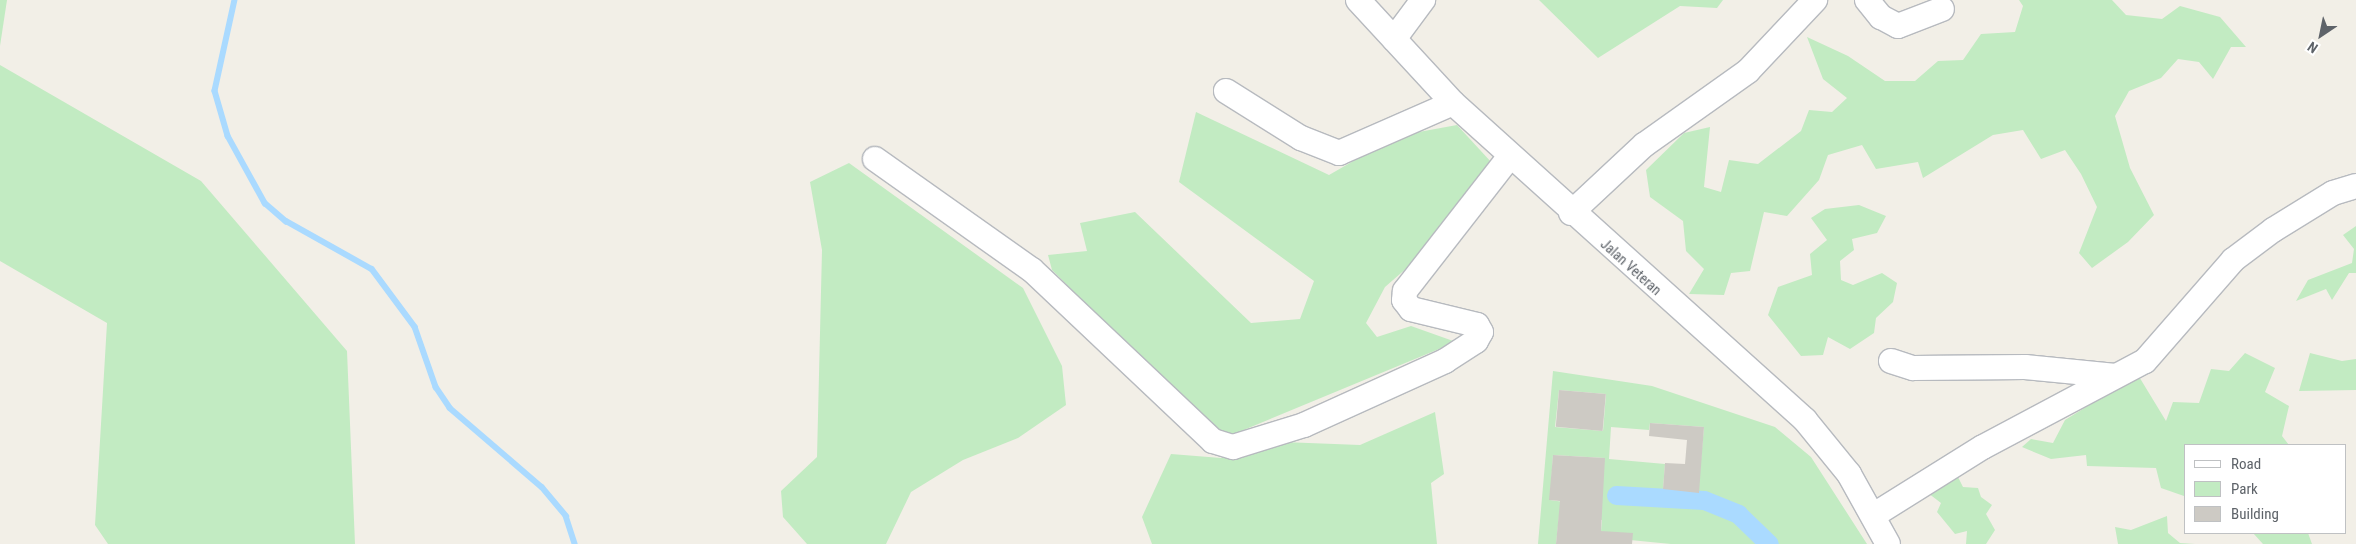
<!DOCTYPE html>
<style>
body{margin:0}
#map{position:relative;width:2356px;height:544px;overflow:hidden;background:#f2efe7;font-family:"Roboto Condensed",sans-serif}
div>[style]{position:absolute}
.green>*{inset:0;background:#c2ebc2}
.stream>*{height:5.5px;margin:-2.75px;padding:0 2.75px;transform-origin:2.75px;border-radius:2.75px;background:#aadaff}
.canal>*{height:19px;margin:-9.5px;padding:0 9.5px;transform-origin:9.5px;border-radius:9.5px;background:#aadaff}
.building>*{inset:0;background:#cdcac4;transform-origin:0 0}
.roads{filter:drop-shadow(1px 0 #b7babf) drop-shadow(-1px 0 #b7babf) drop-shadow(0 1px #b7babf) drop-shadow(0 -1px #b7babf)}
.minor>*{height:24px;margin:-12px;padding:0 12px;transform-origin:12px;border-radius:12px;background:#fff}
span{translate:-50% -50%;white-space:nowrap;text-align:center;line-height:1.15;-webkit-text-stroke:4.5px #fff;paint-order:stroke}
.street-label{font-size:14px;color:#5e6369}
.legend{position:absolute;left:2184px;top:444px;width:162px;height:90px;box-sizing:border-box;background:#fff;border:1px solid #bfc1c3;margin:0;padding:6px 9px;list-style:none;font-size:15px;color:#5e6369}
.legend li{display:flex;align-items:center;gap:10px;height:25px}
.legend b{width:25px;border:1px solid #bfc1c3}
.north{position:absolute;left:2296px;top:10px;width:50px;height:50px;-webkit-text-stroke:4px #fff;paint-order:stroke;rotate:214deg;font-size:14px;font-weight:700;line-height:20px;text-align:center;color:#5e6369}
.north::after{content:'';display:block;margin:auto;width:18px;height:22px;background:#5e6369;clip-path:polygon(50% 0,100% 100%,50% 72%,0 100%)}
</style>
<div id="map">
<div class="green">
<div style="clip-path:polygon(0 0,7px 0,0 46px)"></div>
<div style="clip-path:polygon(1539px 0,1723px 0,1717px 8px,1680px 6px,1598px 58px)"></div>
<div style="clip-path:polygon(2019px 0,2112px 0,2126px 15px,2162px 19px,2180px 6px,2220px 17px,2246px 47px,2231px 47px,2213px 79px,2199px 62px,2178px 59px,2161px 78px,2129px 91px,2115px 116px,2130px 168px,2154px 215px,2128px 242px,2092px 268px,2079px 253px,2097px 207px,2081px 174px,2065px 150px,2041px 159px,2023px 130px,1993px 135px,1923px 178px,1918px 162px,1876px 169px,1862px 145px,1828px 155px,1819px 180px,1787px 216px,1764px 212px,1750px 271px,1731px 273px,1724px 295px,1689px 294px,1704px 269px,1686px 251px,1683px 221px,1650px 197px,1646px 170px,1684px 133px,1710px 127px,1704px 187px,1721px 192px,1729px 160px,1758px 164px,1801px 131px,1809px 110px,1832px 112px,1847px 98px,1823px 79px,1807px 37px,1848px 56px,1885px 81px,1915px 81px,1938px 61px,1963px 60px,1981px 34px,2015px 32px,2023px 6px)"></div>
<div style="clip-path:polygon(0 65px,201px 181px,347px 351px,355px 544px,108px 544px,95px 525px,107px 323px,0 261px)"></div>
<div style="clip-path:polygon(1196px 112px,1329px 175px,1397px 136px,1457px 125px,1492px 163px,1416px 260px,1385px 287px,1366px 323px,1377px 337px,1411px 326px,1456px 342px,1222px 439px,1052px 270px,1048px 255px,1087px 251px,1080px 223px,1135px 212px,1251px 323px,1300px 319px,1314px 281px,1179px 182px)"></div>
<div style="clip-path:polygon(849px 163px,1023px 288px,1062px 366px,1066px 405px,1018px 438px,963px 460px,911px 492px,886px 544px,807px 544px,783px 517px,781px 491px,817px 457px,822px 250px,810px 182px)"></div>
<div style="clip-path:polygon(1859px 205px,1886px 216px,1877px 233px,1852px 239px,1854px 250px,1840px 261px,1841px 280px,1853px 285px,1882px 273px,1897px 283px,1893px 302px,1876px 318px,1874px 333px,1850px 349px,1828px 337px,1823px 355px,1801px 356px,1768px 315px,1778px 287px,1812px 275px,1810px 254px,1827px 240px,1811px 218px,1825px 209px)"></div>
<div style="clip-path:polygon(2356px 226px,2356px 273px,2349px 273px,2332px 300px,2326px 289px,2296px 301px,2308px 280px,2352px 263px,2354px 249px,2343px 235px)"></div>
<div style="clip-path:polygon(2245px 353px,2275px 368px,2265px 392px,2289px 406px,2282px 436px,2289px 445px,2185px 445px,2184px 496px,2161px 488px,2156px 468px,2087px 466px,2086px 455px,2051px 459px,2022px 447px,2031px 439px,2053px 443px,2065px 420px,2138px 375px,2166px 421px,2173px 402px,2199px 403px,2211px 369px,2229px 371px)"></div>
<div style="clip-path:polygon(2310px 353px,2342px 361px,2356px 359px,2356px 390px,2299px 391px)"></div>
<div style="clip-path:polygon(evenodd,1553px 371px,1652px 386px,1775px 427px,1811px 457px,1867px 544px,1671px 544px,1630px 540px,1601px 531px,1602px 520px,1559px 516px,1556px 544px,1538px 544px,1553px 371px,1559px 390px,1606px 394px,1603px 431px,1555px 427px,1559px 390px,1553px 371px,1650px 423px,1704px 427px,1698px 492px,1663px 489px,1665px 464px,1609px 459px,1611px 427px,1649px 430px,1650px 423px,1553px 371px,1553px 455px,1605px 458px,1564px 502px,1550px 500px,1553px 455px)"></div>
<div style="clip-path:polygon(1435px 412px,1444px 474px,1431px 483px,1437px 544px,1152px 544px,1142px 517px,1171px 454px,1221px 458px,1283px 442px,1360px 445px)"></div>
<div style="clip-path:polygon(1942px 476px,1958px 477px,1963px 487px,1978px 488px,1981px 497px,1992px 505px,1986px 514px,1995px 530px,1986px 544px,1966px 544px,1967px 531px,1955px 534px,1937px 512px,1941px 503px,1928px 493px)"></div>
<div style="clip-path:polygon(2167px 516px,2168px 533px,2180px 543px,2195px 544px,2118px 544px,2115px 527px,2131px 530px)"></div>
<div style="clip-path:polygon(2253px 533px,2308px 533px,2312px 544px,2263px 544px)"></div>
</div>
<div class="stream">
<div style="left:235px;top:0;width:93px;rotate:102.4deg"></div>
<div style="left:215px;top:91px;width:47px;rotate:73.9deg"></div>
<div style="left:228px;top:136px;width:77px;rotate:61.1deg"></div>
<div style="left:265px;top:203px;width:28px;rotate:41deg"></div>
<div style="left:286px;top:221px;width:98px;rotate:29.2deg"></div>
<div style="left:372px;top:269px;width:72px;rotate:53.4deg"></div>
<div style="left:415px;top:327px;width:64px;rotate:70.7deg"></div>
<div style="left:436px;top:387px;width:25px;rotate:56deg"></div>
<div style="left:450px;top:408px;width:121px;rotate:40.7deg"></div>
<div style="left:542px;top:487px;width:38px;rotate:50deg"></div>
<div style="left:566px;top:516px;width:29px;rotate:72deg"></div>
</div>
<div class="canal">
<div style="left:1616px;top:495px;width:88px;rotate:3.3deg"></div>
<div style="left:1704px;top:500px;width:37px;rotate:22deg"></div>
<div style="left:1738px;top:514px;width:43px;rotate:44.1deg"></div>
</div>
<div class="building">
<div style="left:1559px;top:390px;width:47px;height:37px;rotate:5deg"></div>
<div style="clip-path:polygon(1650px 423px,1704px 427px,1699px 493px,1663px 489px,1665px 463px,1685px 464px,1687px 440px,1649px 436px)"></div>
<div style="clip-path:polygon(1553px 455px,1605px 458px,1601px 531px,1633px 533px,1632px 544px,1556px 544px,1560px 501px,1549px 500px)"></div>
</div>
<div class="roads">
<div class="minor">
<div style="left:1358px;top:0;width:140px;rotate:47.3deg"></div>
<div style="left:1453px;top:103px;width:474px;rotate:42deg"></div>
<div style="left:1805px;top:420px;width:70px;rotate:50.8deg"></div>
<div style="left:1849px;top:474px;width:80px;rotate:60.9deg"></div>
<div style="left:1867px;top:0;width:22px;rotate:51deg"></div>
<div style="left:1881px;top:17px;width:19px;rotate:28deg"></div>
<div style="left:1898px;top:26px;width:47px;rotate:-21.1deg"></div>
<div style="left:1394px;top:39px;width:49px;rotate:-53.4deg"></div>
<div style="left:1226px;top:91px;width:89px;rotate:32.1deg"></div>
<div style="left:1301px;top:138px;width:41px;rotate:21.5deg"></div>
<div style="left:1339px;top:153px;width:124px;rotate:-23.7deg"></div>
<div style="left:875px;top:159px;width:192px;rotate:35.3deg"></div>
<div style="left:1032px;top:270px;width:249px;rotate:43.4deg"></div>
<div style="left:1213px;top:441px;width:21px;rotate:17deg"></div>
<div style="left:1233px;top:447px;width:74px;rotate:-17.2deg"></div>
<div style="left:1304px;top:425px;width:155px;rotate:-24.4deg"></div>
<div style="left:1445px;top:361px;width:37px;rotate:-33deg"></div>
<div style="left:1476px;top:341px;width:10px;rotate:-61deg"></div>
<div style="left:1481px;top:332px;width:8px;rotate:-120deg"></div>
<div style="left:1477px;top:325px;width:68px;rotate:-166.4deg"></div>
<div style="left:1411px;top:309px;width:11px;rotate:-128deg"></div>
<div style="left:1404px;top:300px;width:9px;rotate:-84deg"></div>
<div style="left:1405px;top:291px;width:171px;rotate:-52.1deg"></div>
<div style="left:1571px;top:213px;width:100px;rotate:-43deg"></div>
<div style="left:1644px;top:145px;width:128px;rotate:-35.4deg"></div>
<div style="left:1748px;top:71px;width:98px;rotate:-46.7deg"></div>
<div style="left:1891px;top:361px;width:23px;rotate:18deg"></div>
<div style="left:1913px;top:368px;width:112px;rotate:-0.5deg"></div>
<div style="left:2025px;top:367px;width:91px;rotate:5.6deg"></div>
<div style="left:1874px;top:515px;width:128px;rotate:-32deg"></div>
<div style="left:1983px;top:447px;width:183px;rotate:-28deg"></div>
<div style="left:2145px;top:361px;width:134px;rotate:-48.9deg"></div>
<div style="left:2233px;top:260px;width:50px;rotate:-36.9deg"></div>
<div style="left:2273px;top:230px;width:70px;rotate:-31.7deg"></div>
<div style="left:2333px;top:193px;width:24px;rotate:-17deg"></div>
</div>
</div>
<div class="street-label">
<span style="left:1631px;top:267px;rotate:42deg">Jalan Veteran</span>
</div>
<ul class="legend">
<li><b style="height:6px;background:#fff"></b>Road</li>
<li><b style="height:14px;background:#c2ebc2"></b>Park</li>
<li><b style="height:14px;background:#cdcac4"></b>Building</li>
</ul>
<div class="north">N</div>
</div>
